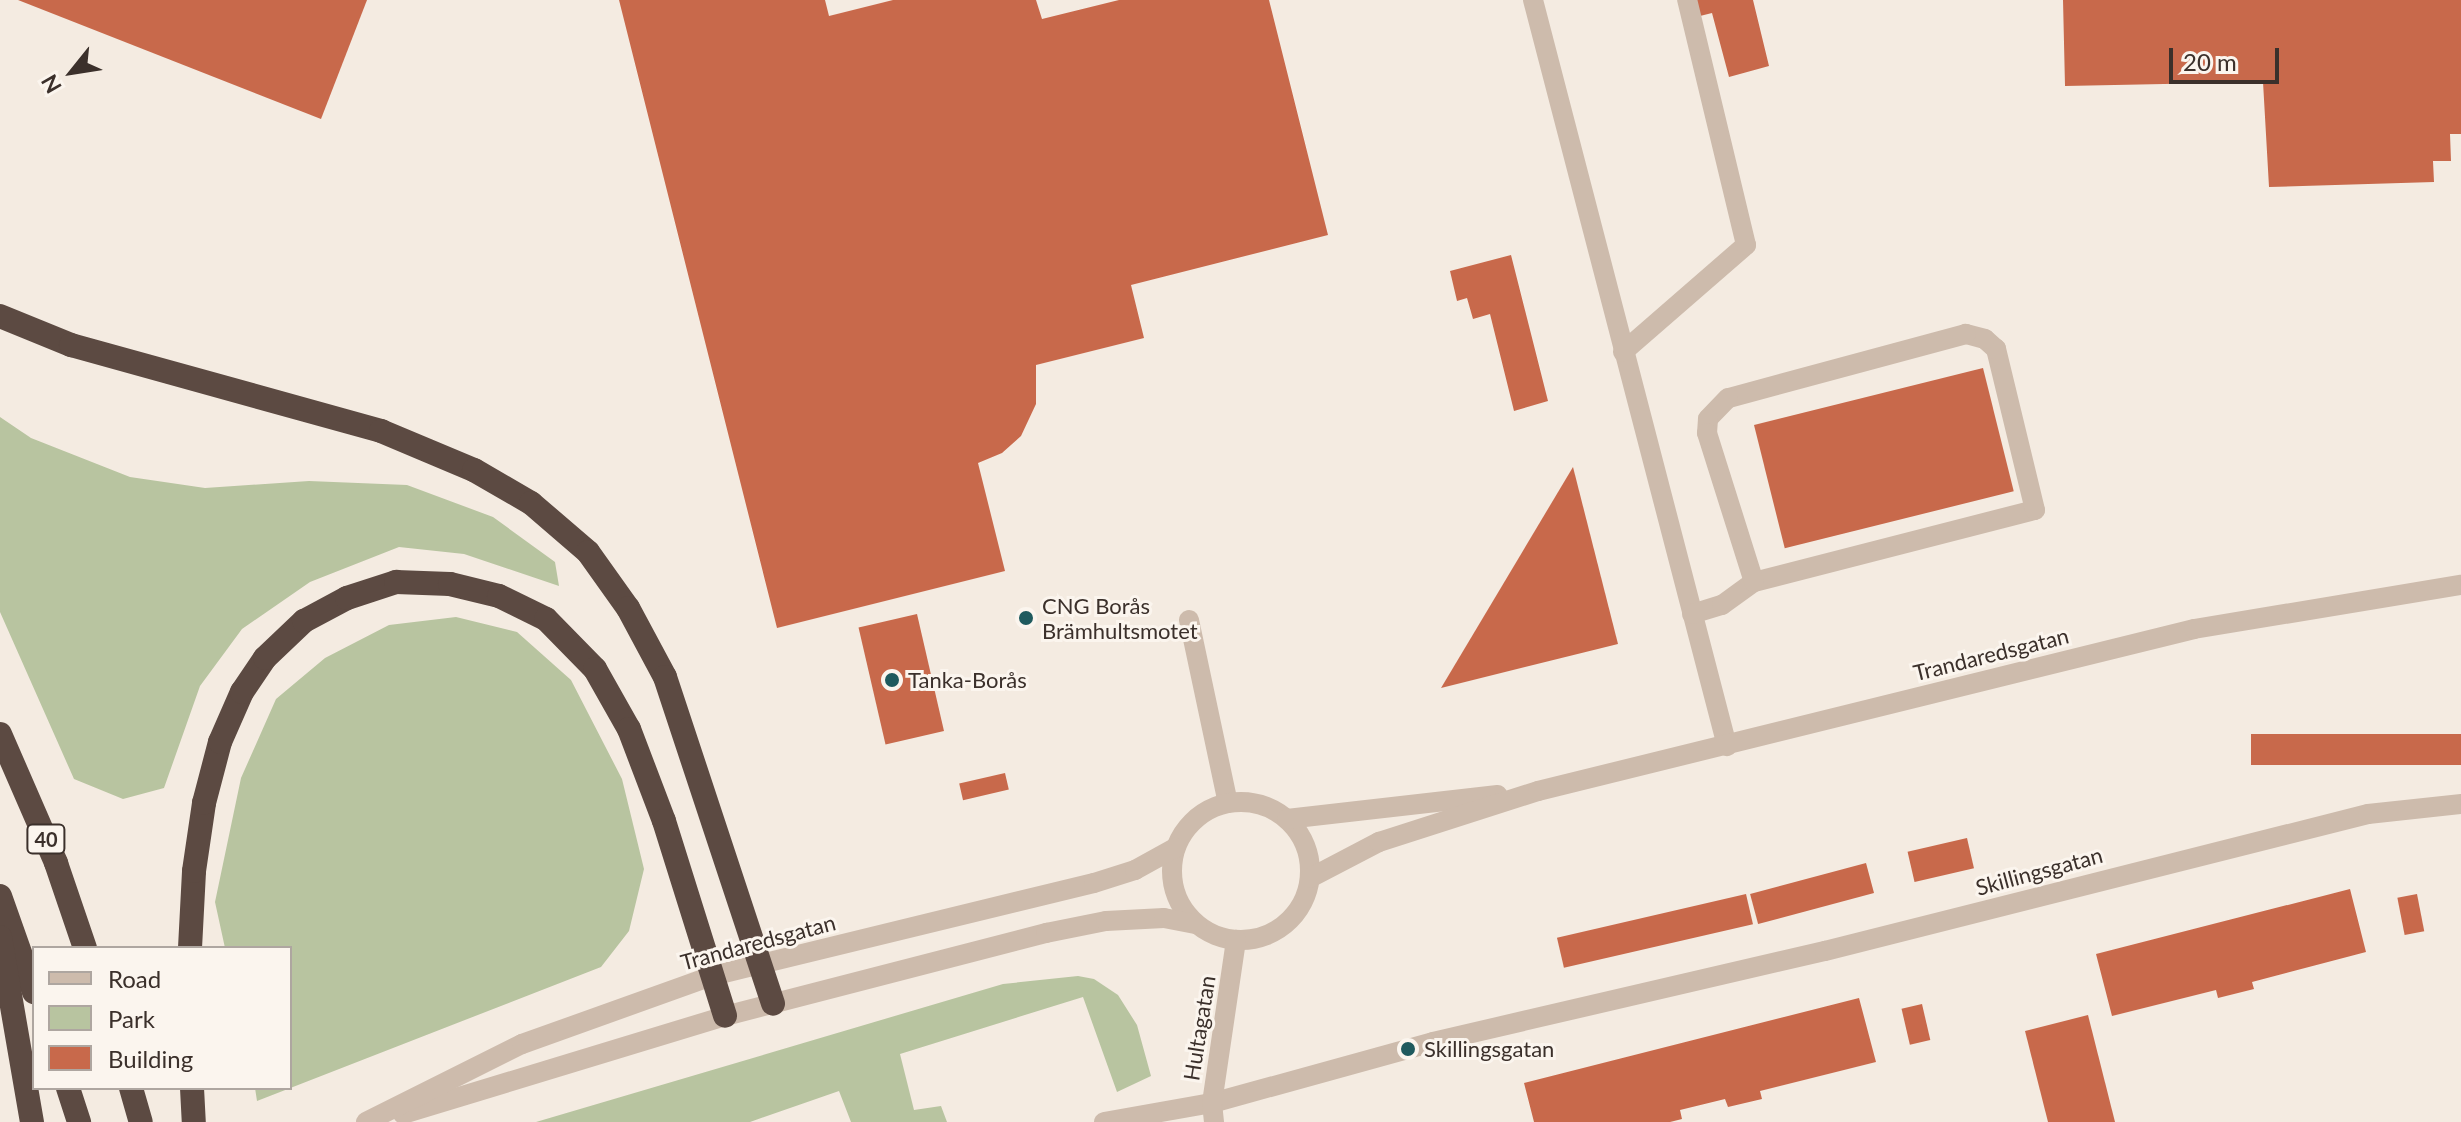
<!DOCTYPE html>
<meta charset="utf-8">
<style>
body{margin:0}
#map{position:relative;width:2461px;height:1122px;overflow:hidden;background:#f4ebe1;font-family:Lato,sans-serif}
div>[style]{position:absolute}
.green>*{inset:0;background:#b8c4a0}
.building>*{inset:0;background:#c8694b;transform-origin:0 0}
.service>*{height:20px;margin:-10px;padding:0 10px;transform-origin:10px;border-radius:10px;background:#cdbbac}
.minor>*{height:20px;margin:-10px;padding:0 10px;transform-origin:10px;border-radius:10px;background:#cdbbac}
.tertiary>*{height:20px;margin:-10px;padding:0 10px;transform-origin:10px;border-radius:10px;background:#cdbbac}
.tertiary>.ring{margin:-10px;padding:0;box-sizing:content-box;background:none;border:20px solid #cdbbac;border-radius:50%}
.motorway>*{height:24px;margin:-12px;padding:0 12px;transform-origin:12px;border-radius:12px;background:#5c4a42}
.dots>*{width:22px;height:22px;translate:-50% -50%;box-sizing:border-box;border:4px solid #fbf5ee;border-radius:50%}
span{translate:-50% -50%;white-space:nowrap;text-align:center;line-height:1.15;-webkit-text-stroke:6px #fbf5ee;paint-order:stroke}
.shield-label span{padding:2px 6px;background:#fbf5ee;border:2px solid;border-radius:6px;-webkit-text-stroke-width:0}
.shield-label{font-size:20px;color:#3b302b;font-weight:700}
.poi-label{font-size:22px;color:#3b302b}
.left{translate:0 -50%;text-align:left}
.street-label{font-size:22px;color:#3b302b}
.legend{position:absolute;left:32px;top:946px;width:260px;height:144px;box-sizing:border-box;background:#fbf5ee;border:2px solid #aea6a0;margin:0;padding:10px 14px;list-style:none;font-size:24px;color:#3b302b}
.legend li{display:flex;align-items:center;gap:16px;height:40px}
.legend b{width:40px;border:2px solid #aea6a0}
.north{position:absolute;left:32px;top:32px;width:80px;height:80px;-webkit-text-stroke:6px #fbf5ee;paint-order:stroke;rotate:240deg;font-size:22px;font-weight:700;line-height:32px;text-align:center;color:#3b302b}
.north::after{content:'';display:block;margin:auto;width:28px;height:36px;background:#3b302b;clip-path:polygon(50% 0,100% 100%,50% 72%,0 100%)}
.scale{position:absolute;left:2169px;top:48px;width:110px;height:36px;box-sizing:border-box;border:4px solid #3b302b;border-top:0;padding-left:10px;font-size:24px;line-height:28px;white-space:nowrap;color:#3b302b;-webkit-text-stroke:6px #fbf5ee;paint-order:stroke}
</style>
<div id="map">
<div class="green">
<div style="clip-path:polygon(0 417px,31px 438px,130px 477px,205px 488px,309px 481px,407px 485px,493px 517px,555px 562px,559px 586px,464px 554px,399px 547px,310px 582px,242px 629px,200px 686px,164px 788px,123px 799px,74px 779px,0 612px)"></div>
<div style="clip-path:polygon(456px 617px,517px 632px,571px 680px,622px 779px,644px 869px,629px 931px,601px 967px,257px 1101px,255px 1088px,290px 1088px,290px 948px,225px 948px,215px 902px,241px 778px,276px 699px,325px 658px,389px 625px)"></div>
<div style="clip-path:polygon(1078px 976px,1094px 979px,1118px 995px,1137px 1025px,1151px 1076px,1117px 1092px,1083px 997px,900px 1054px,914px 1110px,941px 1106px,947px 1122px,851px 1122px,839px 1091px,750px 1122px,536px 1122px,1003px 984px)"></div>
</div>
<div class="building">
<div style="clip-path:polygon(18px 0,367px 0,321px 119px)"></div>
<div style="clip-path:polygon(619px 0,825px 0,829px 16px,893px 0,1036px 0,1042px 19px,1119px 0,1269px 0,1328px 235px,1131px 285px,1144px 338px,1036px 365px,1036px 404px,1021px 436px,1002px 453px,978px 463px,1005px 571px,777px 628px)"></div>
<div style="clip-path:polygon(1691px 0,1753px 0,1769px 66px,1729px 77px,1712px 13px,1696px 17px)"></div>
<div style="clip-path:polygon(2063px 0,2461px 0,2461px 134px,2450px 134px,2451px 161px,2433px 161px,2434px 182px,2269px 187px,2263px 82px,2065px 86px)"></div>
<div style="clip-path:polygon(1511px 255px,1548px 401px,1514px 411px,1490px 314px,1473px 319px,1467px 298px,1457px 301px,1450px 271px)"></div>
<div style="left:1983px;top:368px;width:127px;height:236px;rotate:76deg"></div>
<div style="clip-path:polygon(1573px 467px,1618px 644px,1441px 688px)"></div>
<div style="left:917px;top:614px;width:120px;height:60px;rotate:77deg"></div>
<div style="left:2461px;top:734px;width:31px;height:210px;rotate:90deg"></div>
<div style="left:1005px;top:773px;width:17px;height:47px;rotate:77deg"></div>
<div style="left:1967px;top:838px;width:31px;height:61px;rotate:77deg"></div>
<div style="left:1866px;top:863px;width:31px;height:120px;rotate:75deg"></div>
<div style="clip-path:polygon(2350px 889px,2366px 952px,2252px 982px,2254px 989px,2218px 998px,2216px 990px,2112px 1016px,2096px 954px)"></div>
<div style="left:1746px;top:894px;width:31px;height:194px;rotate:77deg"></div>
<div style="left:2417px;top:894px;width:38px;height:20px;rotate:79deg"></div>
<div style="clip-path:polygon(1859px 998px,1876px 1062px,1760px 1091px,1762px 1099px,1728px 1107px,1725px 1099px,1680px 1110px,1682px 1119px,1670px 1122px,1534px 1122px,1524px 1083px)"></div>
<div style="left:1922px;top:1004px;width:37px;height:21px;rotate:77deg"></div>
<div style="clip-path:polygon(2088px 1015px,2115px 1122px,2048px 1122px,2025px 1031px)"></div>
</div>
<div class="service">
<div style="left:1533px;top:0;width:771px;rotate:75.42deg"></div>
<div style="left:1623px;top:352px;width:163px;rotate:-41deg"></div>
<div style="left:1746px;top:245px;width:252px;rotate:-103.5deg"></div>
<div style="left:1692px;top:614px;width:31px;rotate:-17deg"></div>
<div style="left:1722px;top:605px;width:39px;rotate:-36deg"></div>
<div style="left:1754px;top:582px;width:290px;rotate:-14.4deg"></div>
<div style="left:2035px;top:510px;width:166px;rotate:-103.6deg"></div>
<div style="left:1996px;top:349px;width:15px;rotate:-138deg"></div>
<div style="left:1985px;top:339px;width:20px;rotate:-165deg"></div>
<div style="left:1966px;top:334px;width:246px;rotate:164.9deg"></div>
<div style="left:1728px;top:398px;width:29px;rotate:134deg"></div>
<div style="left:1708px;top:419px;width:14px;rotate:94deg"></div>
<div style="left:1707px;top:433px;width:156px;rotate:72.5deg"></div>
<div style="left:1189px;top:620px;width:187px;rotate:78deg"></div>
<div style="left:1104px;top:1122px;width:110px;rotate:-10deg"></div>
</div>
<div class="minor">
<div style="left:1212px;top:1103px;width:229px;rotate:-15.4deg"></div>
<div style="left:1433px;top:1042px;width:402px;rotate:-13.1deg"></div>
<div style="left:1825px;top:951px;width:560px;rotate:-14.16deg"></div>
<div style="left:2368px;top:814px;width:94px;rotate:-6.1deg"></div>
</div>
<div class="tertiary">
<div class="ring" style="left:1172px;top:802px;width:118px;height:118px"></div>
<div style="left:1287px;top:819px;width:212px;rotate:-6.5deg"></div>
<div style="left:1310px;top:878px;width:78px;rotate:-27.6deg"></div>
<div style="left:1379px;top:842px;width:167px;rotate:-17.8deg"></div>
<div style="left:1538px;top:791px;width:676px;rotate:-13.87deg"></div>
<div style="left:2194px;top:629px;width:271px;rotate:-9.4deg"></div>
<div style="left:403px;top:1114px;width:337px;rotate:-16.9deg"></div>
<div style="left:725px;top:1016px;width:332px;rotate:-14.5deg"></div>
<div style="left:1046px;top:933px;width:61px;rotate:-11.3deg"></div>
<div style="left:1106px;top:921px;width:58px;rotate:-3deg"></div>
<div style="left:1164px;top:918px;width:33px;rotate:11deg"></div>
<div style="left:366px;top:1122px;width:174px;rotate:-26.6deg"></div>
<div style="left:522px;top:1044px;width:202px;rotate:-19.7deg"></div>
<div style="left:712px;top:976px;width:393px;rotate:-13.7deg"></div>
<div style="left:1094px;top:883px;width:43px;rotate:-17.6deg"></div>
<div style="left:1135px;top:870px;width:46px;rotate:-28.8deg"></div>
<div style="left:1214px;top:1122px;width:19px;rotate:-96deg"></div>
<div style="left:1212px;top:1103px;width:165px;rotate:-81.6deg"></div>
</div>
<div class="motorway">
<div style="left:0;top:316px;width:77px;rotate:22.2deg"></div>
<div style="left:71px;top:345px;width:322px;rotate:15.5deg"></div>
<div style="left:381px;top:431px;width:101px;rotate:22.8deg"></div>
<div style="left:474px;top:470px;width:66px;rotate:30.1deg"></div>
<div style="left:531px;top:503px;width:75px;rotate:40.7deg"></div>
<div style="left:588px;top:552px;width:69px;rotate:54.5deg"></div>
<div style="left:628px;top:608px;width:78px;rotate:61.8deg"></div>
<div style="left:665px;top:677px;width:344px;rotate:71.7deg"></div>
<div style="left:0;top:734px;width:141px;rotate:66.5deg"></div>
<div style="left:56px;top:863px;width:90px;rotate:71.2deg"></div>
<div style="left:0;top:896px;width:102px;rotate:70.5deg"></div>
<div style="left:0;top:937px;width:188px;rotate:80.2deg"></div>
<div style="left:190px;top:948px;width:77px;rotate:-87deg"></div>
<div style="left:194px;top:871px;width:69px;rotate:-81.6deg"></div>
<div style="left:204px;top:803px;width:63px;rotate:-75.3deg"></div>
<div style="left:220px;top:742px;width:55px;rotate:-66.3deg"></div>
<div style="left:242px;top:692px;width:41px;rotate:-55.9deg"></div>
<div style="left:265px;top:658px;width:54px;rotate:-43.5deg"></div>
<div style="left:304px;top:621px;width:49px;rotate:-28.1deg"></div>
<div style="left:347px;top:598px;width:52px;rotate:-18.1deg"></div>
<div style="left:396px;top:582px;width:54px;rotate:2.1deg"></div>
<div style="left:450px;top:584px;width:50px;rotate:13.8deg"></div>
<div style="left:499px;top:596px;width:52px;rotate:26.1deg"></div>
<div style="left:546px;top:619px;width:70px;rotate:45.6deg"></div>
<div style="left:595px;top:669px;width:69px;rotate:60.5deg"></div>
<div style="left:629px;top:729px;width:98px;rotate:69.2deg"></div>
<div style="left:664px;top:821px;width:204px;rotate:72.6deg"></div>
<div style="left:68px;top:1088px;width:36px;rotate:72deg"></div>
<div style="left:131px;top:1088px;width:35px;rotate:74deg"></div>
<div style="left:192px;top:1088px;width:34px;rotate:87deg"></div>
</div>
<div class="dots">
<div style="left:1026px;top:618px;background:#1f5a5e"></div>
<div style="left:892px;top:680px;background:#1f5a5e"></div>
<div style="left:1408px;top:1049px;background:#1f5a5e"></div>
</div>
<div class="shield-label">
<span style="left:46px;top:839px">40</span>
</div>
<div class="poi-label">
<span class="left" style="left:1042px;top:618px">CNG Borås<br>Brämhultsmotet</span>
<span class="left" style="left:908px;top:680px">Tanka-Borås</span>
<span class="left" style="left:1424px;top:1049px">Skillingsgatan</span>
</div>
<div class="street-label">
<span style="left:1991px;top:654px;rotate:-14deg">Trandaredsgatan</span>
<span style="left:2039px;top:871px;rotate:-15deg">Skillingsgatan</span>
<span style="left:758px;top:942px;rotate:-15deg">Trandaredsgatan</span>
<span style="left:1199px;top:1028px;rotate:-81deg">Hultagatan</span>
</div>
<ul class="legend">
<li><b style="height:10px;background:#cdbbac"></b>Road</li>
<li><b style="height:22px;background:#b8c4a0"></b>Park</li>
<li><b style="height:22px;background:#c8694b"></b>Building</li>
</ul>
<div class="north">N</div>
<div class="scale">20 m</div>
</div>
